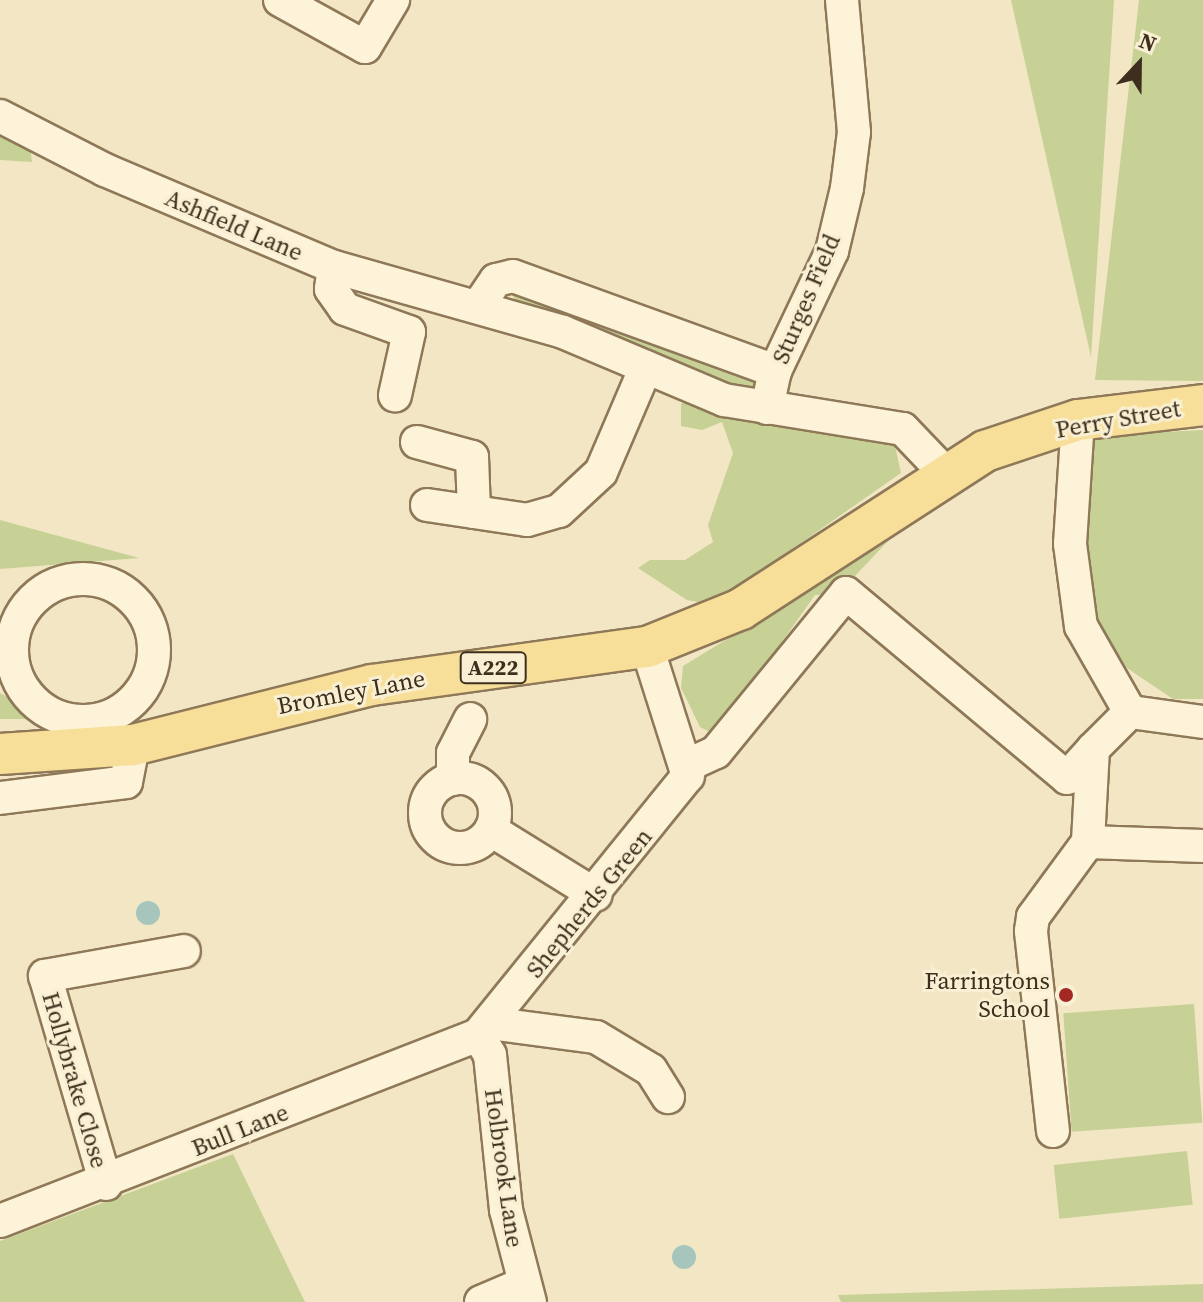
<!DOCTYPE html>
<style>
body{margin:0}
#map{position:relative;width:1203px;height:1302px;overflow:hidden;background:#f2e6c4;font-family:"Source Serif 4",serif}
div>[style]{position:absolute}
.green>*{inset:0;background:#c7d196;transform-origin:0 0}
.water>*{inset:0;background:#a6c5bd}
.round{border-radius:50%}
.roads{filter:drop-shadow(2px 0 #8e7858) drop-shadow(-2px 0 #8e7858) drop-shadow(0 2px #8e7858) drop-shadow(0 -2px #8e7858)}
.minor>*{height:32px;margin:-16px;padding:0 16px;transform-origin:16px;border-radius:16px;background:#fcf3d8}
.minor>.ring{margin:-16px;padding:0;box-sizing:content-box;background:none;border:32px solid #fcf3d8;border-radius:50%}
.major>*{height:40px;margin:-20px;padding:0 20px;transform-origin:20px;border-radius:20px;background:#f8df99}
.dots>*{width:22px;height:22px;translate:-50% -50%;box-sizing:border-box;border:4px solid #f9f0d4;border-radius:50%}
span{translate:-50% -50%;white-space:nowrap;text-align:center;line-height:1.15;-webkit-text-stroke:6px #f9f0d4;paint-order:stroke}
.shield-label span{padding:2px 6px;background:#f9f0d4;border:2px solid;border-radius:6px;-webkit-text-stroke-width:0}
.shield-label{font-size:22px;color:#3d2e1d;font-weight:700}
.street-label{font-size:24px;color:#3d2e1d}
.poi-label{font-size:24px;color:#3d2e1d}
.right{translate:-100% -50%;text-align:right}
.north{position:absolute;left:1099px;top:24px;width:80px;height:80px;-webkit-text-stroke:6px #f9f0d4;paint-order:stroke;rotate:22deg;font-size:22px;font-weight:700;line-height:32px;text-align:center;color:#3d2e1d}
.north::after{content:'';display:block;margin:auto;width:28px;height:36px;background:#3d2e1d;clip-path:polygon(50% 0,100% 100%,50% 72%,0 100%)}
</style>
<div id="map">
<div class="green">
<div style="clip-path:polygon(1011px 0,1114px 0,1091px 357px)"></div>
<div style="clip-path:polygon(1139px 0,1203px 0,1203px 381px,1095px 380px)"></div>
<div style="clip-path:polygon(0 128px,30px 147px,32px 162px,0 160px)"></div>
<div style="clip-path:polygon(507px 287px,756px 380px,756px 388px,736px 390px,518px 304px)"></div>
<div style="clip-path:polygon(688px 400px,894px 442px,901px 473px,735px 589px,708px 604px,687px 600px,638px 568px,650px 560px,685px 560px,713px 542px,708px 525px,733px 453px,722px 422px,702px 430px,681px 426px,681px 404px)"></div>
<div style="clip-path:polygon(1203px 430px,1203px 699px,1173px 699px,1127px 668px,1094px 622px,1081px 567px,1089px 436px)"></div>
<div style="clip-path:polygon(0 520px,139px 558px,0 569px)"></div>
<div style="clip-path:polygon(888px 541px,838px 594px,815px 595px,716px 735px,700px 727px,681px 688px,683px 666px)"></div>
<div style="clip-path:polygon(0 693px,17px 702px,28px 719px,0 719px)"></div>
<div style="left:1194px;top:1004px;width:119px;height:131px;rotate:86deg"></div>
<div style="left:1187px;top:1151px;width:54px;height:134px;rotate:84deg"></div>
<div style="clip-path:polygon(233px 1154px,305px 1302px,0 1302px,0 1241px)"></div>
<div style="clip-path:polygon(1203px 1284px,1203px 1302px,841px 1302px,838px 1295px)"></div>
</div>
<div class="water">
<div class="round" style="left:136px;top:901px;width:24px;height:24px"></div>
<div class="round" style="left:672px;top:1245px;width:24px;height:24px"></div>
</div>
<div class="roads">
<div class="minor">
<div style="left:280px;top:0;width:97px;rotate:28.9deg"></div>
<div style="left:365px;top:47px;width:55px;rotate:-59.2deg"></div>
<div style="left:0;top:116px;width:118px;rotate:27.2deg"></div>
<div style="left:105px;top:170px;width:249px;rotate:23deg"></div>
<div style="left:334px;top:267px;width:238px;rotate:15.8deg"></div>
<div style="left:563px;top:332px;width:175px;rotate:22.9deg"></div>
<div style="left:724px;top:400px;width:181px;rotate:9.2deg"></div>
<div style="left:903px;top:429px;width:61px;rotate:46.3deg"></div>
<div style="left:334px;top:267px;width:22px;rotate:98deg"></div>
<div style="left:331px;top:289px;width:24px;rotate:55deg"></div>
<div style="left:345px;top:309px;width:68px;rotate:19.8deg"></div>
<div style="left:409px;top:332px;width:65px;rotate:102.5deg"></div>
<div style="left:479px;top:305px;width:30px;rotate:-56deg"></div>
<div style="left:496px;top:280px;width:17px;rotate:-13deg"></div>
<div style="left:513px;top:276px;width:279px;rotate:19.9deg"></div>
<div style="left:767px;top:408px;width:38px;rotate:-78deg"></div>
<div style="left:775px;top:371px;width:133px;rotate:-64.6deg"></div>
<div style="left:832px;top:251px;width:65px;rotate:-76.6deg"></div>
<div style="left:847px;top:188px;width:56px;rotate:-82.9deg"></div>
<div style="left:854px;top:132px;width:133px;rotate:-95.2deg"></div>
<div style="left:1078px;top:420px;width:124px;rotate:93.7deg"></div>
<div style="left:1070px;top:544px;width:83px;rotate:82.4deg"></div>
<div style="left:1081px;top:626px;width:99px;rotate:60.3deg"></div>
<div style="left:417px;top:442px;width:57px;rotate:15.3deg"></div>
<div style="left:472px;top:457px;width:55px;rotate:87.9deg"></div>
<div style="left:427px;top:505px;width:101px;rotate:8.5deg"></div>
<div style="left:527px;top:520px;width:33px;rotate:-16deg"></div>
<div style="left:559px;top:511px;width:57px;rotate:-42.9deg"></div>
<div style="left:601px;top:472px;width:114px;rotate:-66.8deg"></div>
<div class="ring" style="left:12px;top:579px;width:110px;height:110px"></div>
<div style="left:1203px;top:722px;width:74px;rotate:-172.2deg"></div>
<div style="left:1130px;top:712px;width:52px;rotate:135deg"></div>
<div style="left:1093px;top:749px;width:93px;rotate:93.1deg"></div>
<div style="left:1088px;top:842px;width:115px;rotate:2deg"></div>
<div style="left:688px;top:765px;width:31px;rotate:-25deg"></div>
<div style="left:716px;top:752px;width:205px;rotate:-50.7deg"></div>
<div style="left:846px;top:593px;width:288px;rotate:39.9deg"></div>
<div style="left:1067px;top:778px;width:39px;rotate:-48deg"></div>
<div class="ring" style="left:425px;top:778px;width:38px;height:38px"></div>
<div style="left:453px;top:779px;width:26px;rotate:-90deg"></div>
<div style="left:453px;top:753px;width:38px;rotate:-63deg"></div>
<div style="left:0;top:798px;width:127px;rotate:-7.2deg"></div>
<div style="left:126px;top:782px;width:38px;rotate:-79deg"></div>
<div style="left:491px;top:830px;width:123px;rotate:31.8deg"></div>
<div style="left:489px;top:1023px;width:108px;rotate:7.5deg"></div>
<div style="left:596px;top:1037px;width:64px;rotate:31deg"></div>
<div style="left:651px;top:1070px;width:32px;rotate:58deg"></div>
<div style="left:478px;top:1035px;width:23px;rotate:59deg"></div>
<div style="left:490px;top:1055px;width:156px;rotate:84.1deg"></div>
<div style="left:506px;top:1210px;width:95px;rotate:75.4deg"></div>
<div style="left:1053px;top:1131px;width:201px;rotate:-96.3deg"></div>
<div style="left:1031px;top:931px;width:14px;rotate:-82deg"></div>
<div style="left:1033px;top:917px;width:93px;rotate:-53.7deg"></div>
<div style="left:106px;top:1184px;width:217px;rotate:-106.3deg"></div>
<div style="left:45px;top:976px;width:141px;rotate:-10.2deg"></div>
<div style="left:0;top:1221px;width:513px;rotate:-21.26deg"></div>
<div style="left:478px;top:1035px;width:333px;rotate:-51deg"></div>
<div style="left:688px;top:776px;width:135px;rotate:-107.6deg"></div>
<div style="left:481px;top:1302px;width:46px;rotate:-23.2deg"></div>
</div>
<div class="major">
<div style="left:0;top:754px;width:133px;rotate:-3.9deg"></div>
<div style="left:133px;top:745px;width:246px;rotate:-14.1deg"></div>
<div style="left:372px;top:685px;width:278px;rotate:-7.9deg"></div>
<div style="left:647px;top:647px;width:101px;rotate:-22deg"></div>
<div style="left:741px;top:609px;width:291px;rotate:-32.9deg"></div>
<div style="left:985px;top:451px;width:98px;rotate:-18.4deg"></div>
<div style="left:1078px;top:420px;width:126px;rotate:-6.8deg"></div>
</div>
</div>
<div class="dots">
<div style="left:1066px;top:995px;background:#a32823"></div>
</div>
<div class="shield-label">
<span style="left:493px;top:668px">A222</span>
</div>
<div class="street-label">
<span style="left:234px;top:225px;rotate:23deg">Ashfield Lane</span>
<span style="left:806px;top:299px;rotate:-67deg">Sturges Field</span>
<span style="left:1118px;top:419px;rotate:-10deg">Perry Street</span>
<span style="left:351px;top:692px;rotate:-11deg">Bromley Lane</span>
<span style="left:589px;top:903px;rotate:-51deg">Shepherds Green</span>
<span style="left:75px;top:1080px;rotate:74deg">Hollybrake Close</span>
<span style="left:240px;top:1130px;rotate:-22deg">Bull Lane</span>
<span style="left:504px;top:1168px;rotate:82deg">Holbrook Lane</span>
</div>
<div class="poi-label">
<span class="right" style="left:1050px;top:995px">Farringtons<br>School</span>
</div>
<div class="north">N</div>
</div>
